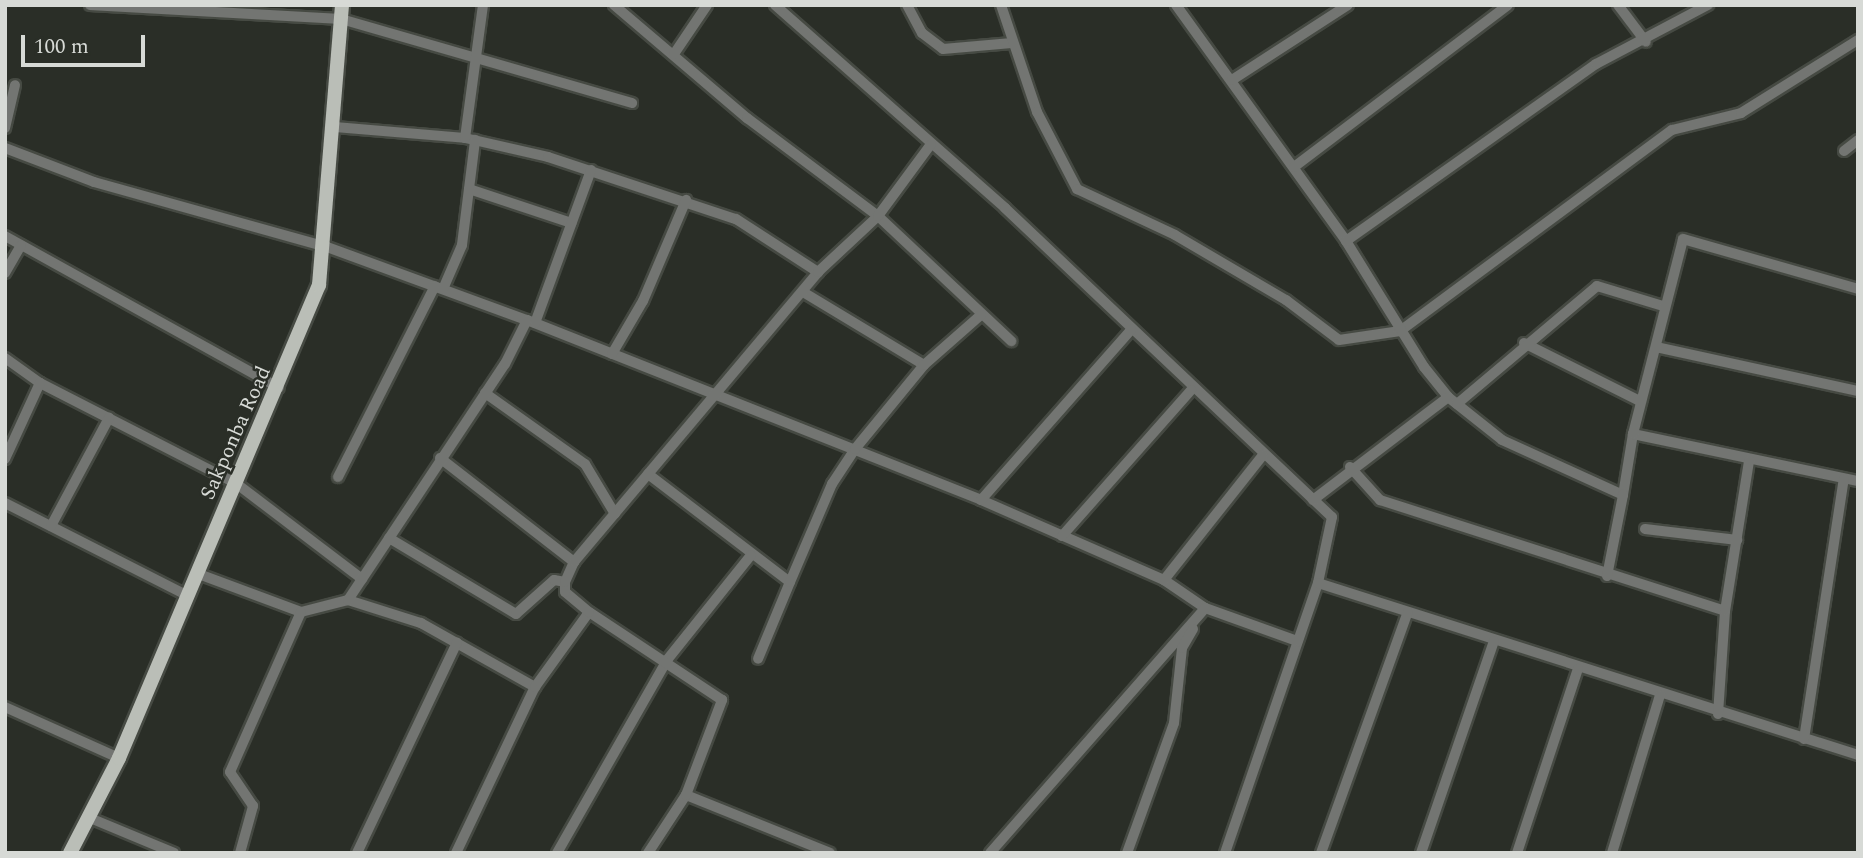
<!DOCTYPE html>
<style>
body{margin:0}
#map{position:relative;width:1863px;height:858px;overflow:hidden;background:#2a2e27;font-family:Spectral,serif}
div>[style]{position:absolute}
.roads{filter:drop-shadow(2px 0 #464a43) drop-shadow(-2px 0 #464a43) drop-shadow(0 2px #464a43) drop-shadow(0 -2px #464a43)}
.minor>*{height:10px;margin:-5px;padding:0 5px;transform-origin:5px;border-radius:5px;background:#737572}
.major>*{height:14px;margin:-7px;padding:0 7px;transform-origin:7px;border-radius:7px;background:#babeb7}
span{translate:-50% -50%;white-space:nowrap;text-align:center;line-height:1.15;-webkit-text-stroke:5px #2a2e27;paint-order:stroke}
.street-label{font-size:21px;color:#d7dad6}
.frame{position:absolute;inset:0;border:7px solid #d7dad6;pointer-events:none}
.scale{position:absolute;left:21px;top:35px;width:124px;height:32px;box-sizing:border-box;border:4px solid #d7dad6;border-top:0;padding-left:9px;font-size:21px;line-height:24px;white-space:nowrap;color:#d7dad6;-webkit-text-stroke:5px #2a2e27;paint-order:stroke}
</style>
<div id="map">
<div class="roads">
<div class="minor">
<div style="left:90px;top:5px;width:251px;rotate:3.2deg"></div>
<div style="left:341px;top:19px;width:303px;rotate:16.1deg"></div>
<div style="left:614px;top:5px;width:175px;rotate:40.4deg"></div>
<div style="left:747px;top:118px;width:164px;rotate:36.8deg"></div>
<div style="left:878px;top:216px;width:183px;rotate:43.2deg"></div>
<div style="left:775px;top:5px;width:307px;rotate:41.4deg"></div>
<div style="left:1005px;top:208px;width:450px;rotate:43.4deg"></div>
<div style="left:1332px;top:517px;width:67px;rotate:102deg"></div>
<div style="left:1318px;top:583px;width:286px;rotate:109deg"></div>
<div style="left:907px;top:5px;width:32px;rotate:62deg"></div>
<div style="left:922px;top:33px;width:26px;rotate:37deg"></div>
<div style="left:943px;top:49px;width:69px;rotate:-5deg"></div>
<div style="left:1001px;top:5px;width:113px;rotate:71.4deg"></div>
<div style="left:1037px;top:112px;width:87px;rotate:62.5deg"></div>
<div style="left:1077px;top:189px;width:108px;rotate:25.1deg"></div>
<div style="left:1175px;top:235px;width:129px;rotate:30.4deg"></div>
<div style="left:1286px;top:300px;width:66px;rotate:37deg"></div>
<div style="left:1339px;top:340px;width:62px;rotate:-8.4deg"></div>
<div style="left:1400px;top:331px;width:338px;rotate:-36.5deg"></div>
<div style="left:1672px;top:130px;width:71px;rotate:-13.8deg"></div>
<div style="left:1741px;top:113px;width:138px;rotate:-32deg"></div>
<div style="left:1176px;top:5px;width:291px;rotate:54.2deg"></div>
<div style="left:1346px;top:241px;width:148px;rotate:58.2deg"></div>
<div style="left:1424px;top:367px;width:38px;rotate:51deg"></div>
<div style="left:1448px;top:397px;width:69px;rotate:38.5deg"></div>
<div style="left:1502px;top:440px;width:133px;rotate:24.4deg"></div>
<div style="left:1623px;top:495px;width:62px;rotate:-80.7deg"></div>
<div style="left:1633px;top:434px;width:230px;rotate:11.8deg"></div>
<div style="left:1618px;top:5px;width:46px;rotate:52.9deg"></div>
<div style="left:674px;top:54px;width:59px;rotate:-56deg"></div>
<div style="left:1232px;top:80px;width:138px;rotate:-32.9deg"></div>
<div style="left:335px;top:127px;width:130px;rotate:4.8deg"></div>
<div style="left:465px;top:138px;width:85px;rotate:12.9deg"></div>
<div style="left:548px;top:157px;width:198px;rotate:18.3deg"></div>
<div style="left:736px;top:219px;width:98px;rotate:32.9deg"></div>
<div style="left:5px;top:128px;width:44px;rotate:-76.9deg"></div>
<div style="left:465px;top:138px;width:134px;rotate:-82.3deg"></div>
<div style="left:5px;top:148px;width:95px;rotate:20.9deg"></div>
<div style="left:94px;top:182px;width:242px;rotate:15.6deg"></div>
<div style="left:327px;top:247px;width:213px;rotate:20.1deg"></div>
<div style="left:527px;top:320px;width:488px;rotate:21.6deg"></div>
<div style="left:981px;top:500px;width:200px;rotate:23.6deg"></div>
<div style="left:1164px;top:580px;width:50px;rotate:34.3deg"></div>
<div style="left:1205px;top:608px;width:98px;rotate:19.7deg"></div>
<div style="left:1844px;top:151px;width:18px;rotate:-38deg"></div>
<div style="left:1294px;top:167px;width:268px;rotate:-37.1deg"></div>
<div style="left:469px;top:189px;width:108px;rotate:18.4deg"></div>
<div style="left:5px;top:236px;width:313px;rotate:29deg"></div>
<div style="left:1346px;top:241px;width:306px;rotate:-35.3deg"></div>
<div style="left:1596px;top:64px;width:127px;rotate:-27.8deg"></div>
<div style="left:5px;top:273px;width:32px;rotate:-60deg"></div>
<div style="left:443px;top:289px;width:48px;rotate:-66.6deg"></div>
<div style="left:462px;top:245px;width:106px;rotate:-82.9deg"></div>
<div style="left:803px;top:292px;width:141px;rotate:31.1deg"></div>
<div style="left:535px;top:323px;width:163px;rotate:-69.9deg"></div>
<div style="left:1524px;top:343px;width:130px;rotate:26.6deg"></div>
<div style="left:1656px;top:347px;width:207px;rotate:12.3deg"></div>
<div style="left:612px;top:354px;width:61px;rotate:-59.7deg"></div>
<div style="left:643px;top:301px;width:110px;rotate:-66.9deg"></div>
<div style="left:5px;top:358px;width:43px;rotate:35.5deg"></div>
<div style="left:40px;top:383px;width:221px;rotate:27.1deg"></div>
<div style="left:237px;top:484px;width:157px;rotate:37.2deg"></div>
<div style="left:485px;top:393px;width:123px;rotate:35.4deg"></div>
<div style="left:585px;top:464px;width:58px;rotate:59deg"></div>
<div style="left:1457px;top:404px;width:183px;rotate:-40.1deg"></div>
<div style="left:1597px;top:286px;width:69px;rotate:16.9deg"></div>
<div style="left:1633px;top:434px;width:201px;rotate:-75.6deg"></div>
<div style="left:1683px;top:239px;width:182px;rotate:15.9deg"></div>
<div style="left:440px;top:458px;width:170px;rotate:37.8deg"></div>
<div style="left:5px;top:459px;width:84px;rotate:-65.3deg"></div>
<div style="left:1350px;top:467px;width:45px;rotate:47.7deg"></div>
<div style="left:1380px;top:500px;width:362px;rotate:17.8deg"></div>
<div style="left:648px;top:474px;width:178px;rotate:37.3deg"></div>
<div style="left:790px;top:582px;width:83px;rotate:112.6deg"></div>
<div style="left:338px;top:477px;width:214px;rotate:-63.1deg"></div>
<div style="left:981px;top:500px;width:227px;rotate:-48.6deg"></div>
<div style="left:1313px;top:500px;width:170px;rotate:-37.3deg"></div>
<div style="left:5px;top:503px;width:203px;rotate:26.9deg"></div>
<div style="left:51px;top:526px;width:123px;rotate:-61.8deg"></div>
<div style="left:1645px;top:529px;width:93px;rotate:6.8deg"></div>
<div style="left:1062px;top:536px;width:195px;rotate:-48.5deg"></div>
<div style="left:389px;top:538px;width:148px;rotate:30.9deg"></div>
<div style="left:516px;top:614px;width:51px;rotate:-41.8deg"></div>
<div style="left:554px;top:580px;width:11px;rotate:10deg"></div>
<div style="left:196px;top:573px;width:112px;rotate:20.4deg"></div>
<div style="left:301px;top:612px;width:49px;rotate:-14.3deg"></div>
<div style="left:348px;top:600px;width:77px;rotate:17.5deg"></div>
<div style="left:421px;top:623px;width:131px;rotate:29.3deg"></div>
<div style="left:1607px;top:576px;width:83px;rotate:-78.8deg"></div>
<div style="left:1164px;top:580px;width:159px;rotate:-51.6deg"></div>
<div style="left:790px;top:582px;width:107px;rotate:-66.8deg"></div>
<div style="left:832px;top:484px;width:42px;rotate:-56.7deg"></div>
<div style="left:855px;top:449px;width:109px;rotate:-50.6deg"></div>
<div style="left:924px;top:365px;width:76px;rotate:-41.3deg"></div>
<div style="left:1318px;top:583px;width:567px;rotate:17.67deg"></div>
<div style="left:348px;top:600px;width:283px;rotate:-56.4deg"></div>
<div style="left:505px;top:364px;width:49px;rotate:-63.4deg"></div>
<div style="left:5px;top:707px;width:125px;rotate:24.1deg"></div>
<div style="left:1718px;top:714px;width:103px;rotate:-86.1deg"></div>
<div style="left:1725px;top:611px;width:152px;rotate:-80.9deg"></div>
<div style="left:1804px;top:739px;width:263px;rotate:-81.3deg"></div>
<div style="left:686px;top:795px;width:155px;rotate:21.9deg"></div>
<div style="left:90px;top:818px;width:91px;rotate:22.6deg"></div>
<div style="left:240px;top:853px;width:49px;rotate:-74.5deg"></div>
<div style="left:253px;top:806px;width:41px;rotate:-124.1deg"></div>
<div style="left:230px;top:772px;width:175px;rotate:-66.1deg"></div>
<div style="left:357px;top:853px;width:233px;rotate:-64.6deg"></div>
<div style="left:456px;top:853px;width:184px;rotate:-64.6deg"></div>
<div style="left:535px;top:687px;width:92px;rotate:-54.2deg"></div>
<div style="left:557px;top:853px;width:222px;rotate:-60.3deg"></div>
<div style="left:667px;top:660px;width:134px;rotate:-51.3deg"></div>
<div style="left:648px;top:853px;width:69px;rotate:-56.8deg"></div>
<div style="left:686px;top:795px;width:102px;rotate:-69.2deg"></div>
<div style="left:722px;top:700px;width:159px;rotate:-146.5deg"></div>
<div style="left:589px;top:612px;width:31px;rotate:-140deg"></div>
<div style="left:565px;top:592px;width:10px;rotate:-90deg"></div>
<div style="left:565px;top:582px;width:22px;rotate:-66deg"></div>
<div style="left:574px;top:562px;width:379px;rotate:-49.9deg"></div>
<div style="left:818px;top:272px;width:82px;rotate:-43deg"></div>
<div style="left:878px;top:216px;width:89px;rotate:-53.6deg"></div>
<div style="left:990px;top:853px;width:326px;rotate:-48.7deg"></div>
<div style="left:1127px;top:853px;width:138px;rotate:-70.1deg"></div>
<div style="left:1174px;top:723px;width:75px;rotate:-83.9deg"></div>
<div style="left:1182px;top:648px;width:22px;rotate:-60deg"></div>
<div style="left:1321px;top:853px;width:256px;rotate:-70.2deg"></div>
<div style="left:1421px;top:853px;width:224px;rotate:-71deg"></div>
<div style="left:1517px;top:853px;width:194px;rotate:-71.7deg"></div>
<div style="left:1612px;top:853px;width:165px;rotate:-73.1deg"></div>
</div>
<div class="major">
<div style="left:70px;top:853px;width:107px;rotate:-62.7deg"></div>
<div style="left:119px;top:758px;width:514px;rotate:-67.08deg"></div>
<div style="left:319px;top:285px;width:281px;rotate:-85.3deg"></div>
</div>
</div>
<div class="street-label">
<span style="left:236px;top:433px;rotate:-66deg">Sakponba Road</span>
</div>
<div class="frame"></div>
<div class="scale">100 m</div>
</div>
